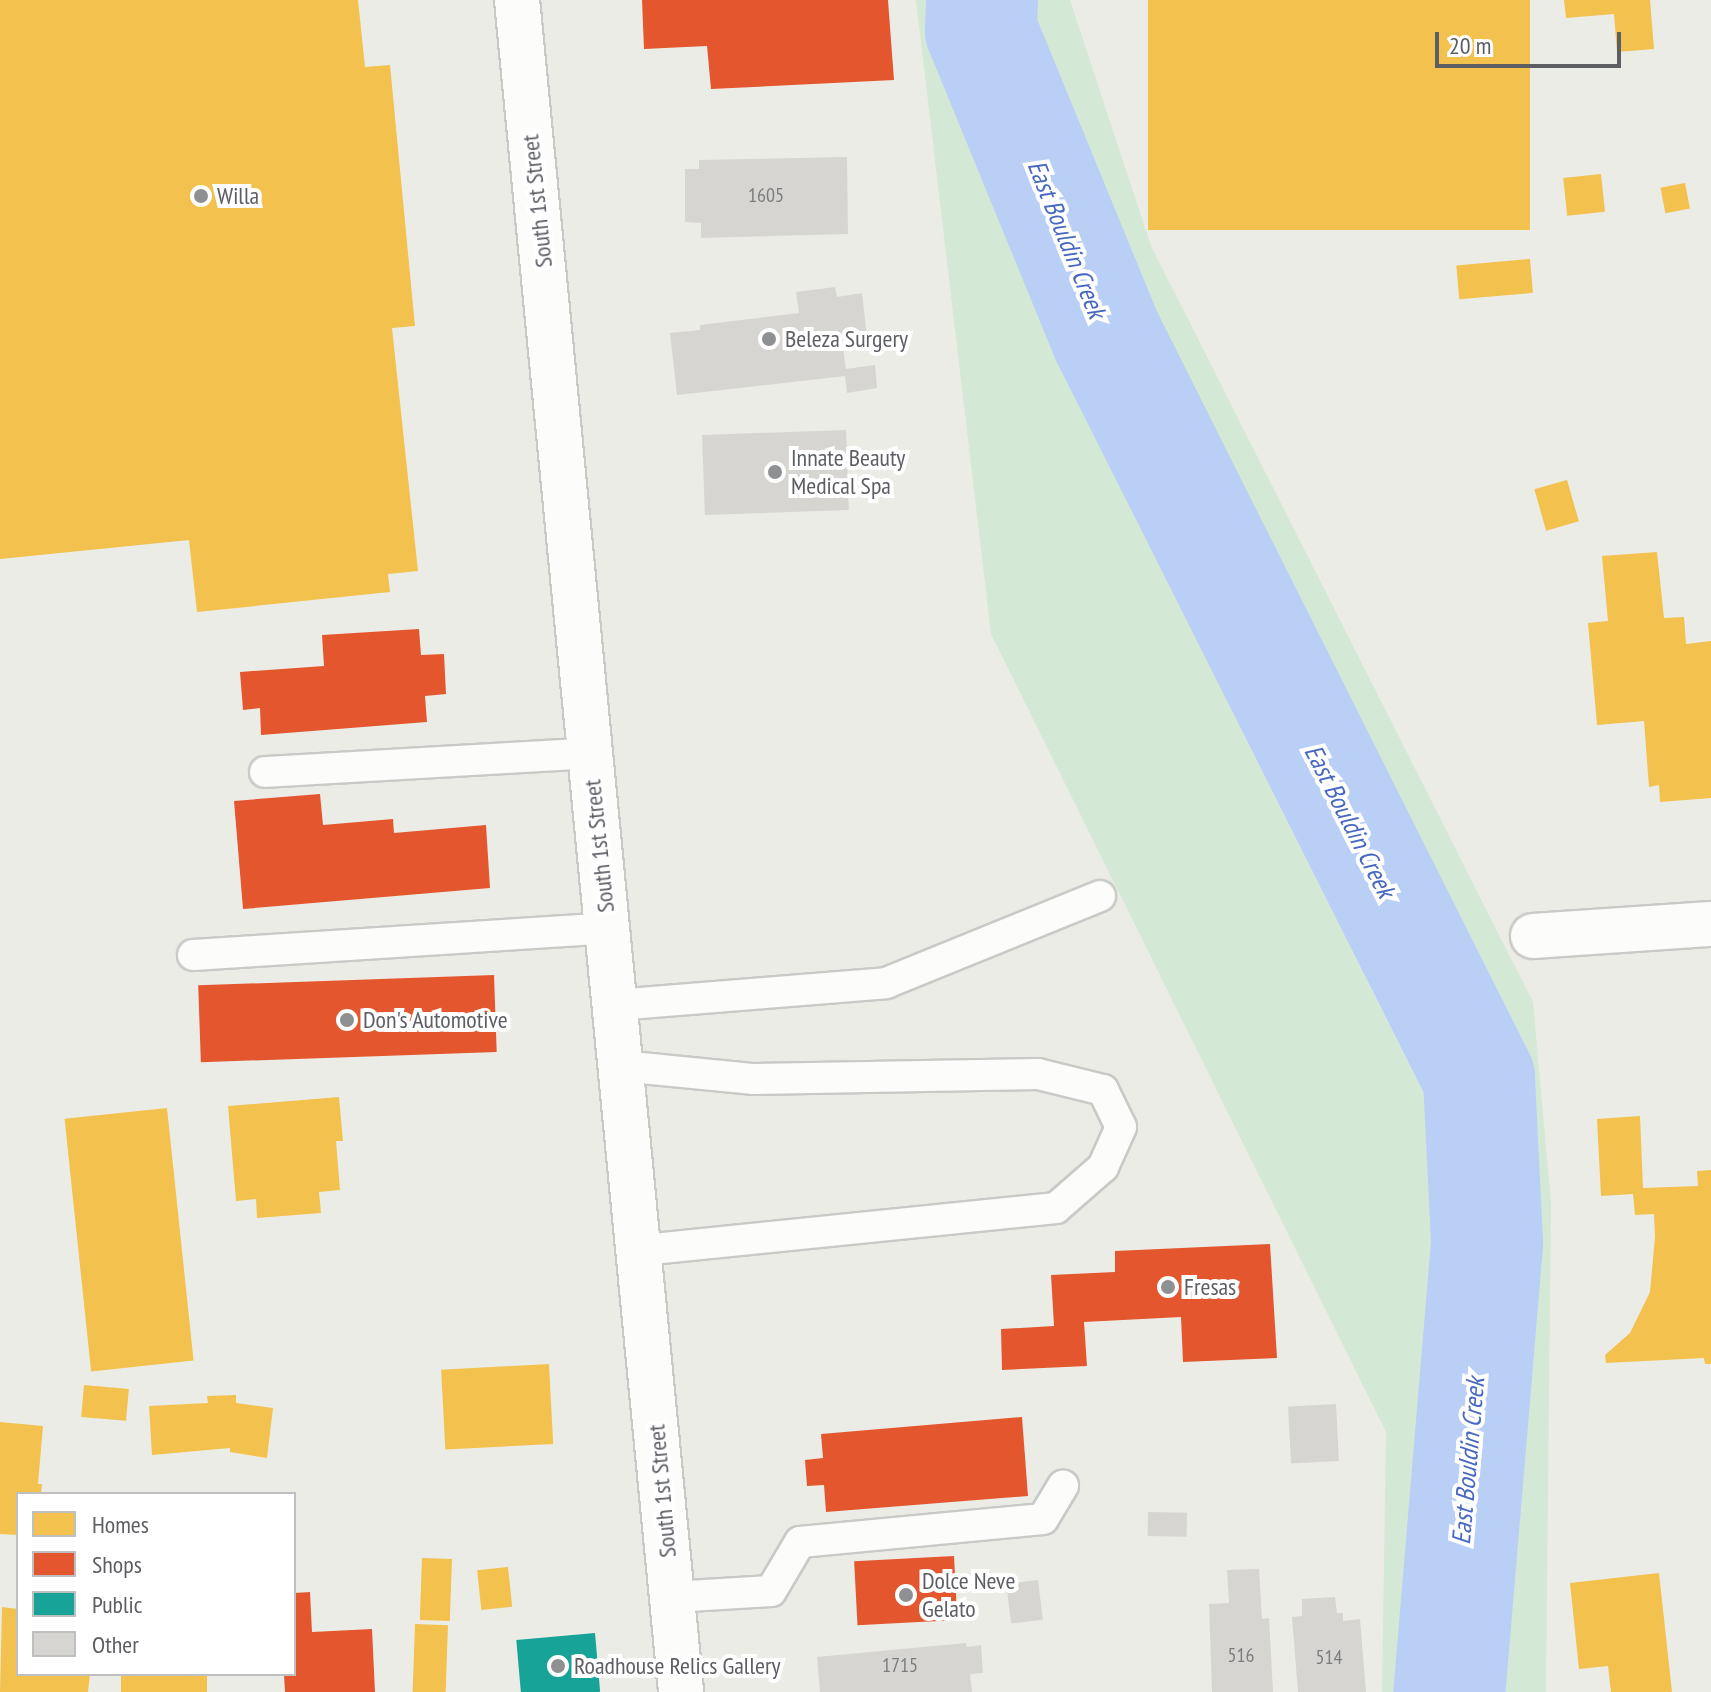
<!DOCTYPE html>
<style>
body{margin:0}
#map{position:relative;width:1711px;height:1692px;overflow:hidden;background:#ecece6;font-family:"PT Sans Narrow",sans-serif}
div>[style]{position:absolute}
.green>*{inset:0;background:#d4e8d6}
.homes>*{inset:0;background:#f2c14e;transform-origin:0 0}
.shops>*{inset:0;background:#e4572e;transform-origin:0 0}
.public>*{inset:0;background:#17a398;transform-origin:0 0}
.river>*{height:112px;margin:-56px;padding:0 56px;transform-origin:56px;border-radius:56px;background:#bacff6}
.building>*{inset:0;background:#d6d5d1;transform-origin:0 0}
.roads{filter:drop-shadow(2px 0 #c9cac8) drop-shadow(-2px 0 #c9cac8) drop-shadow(0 2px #c9cac8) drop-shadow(0 -2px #c9cac8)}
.service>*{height:30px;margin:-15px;padding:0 15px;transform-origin:15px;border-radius:15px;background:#fcfcfb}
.minor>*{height:44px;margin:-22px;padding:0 22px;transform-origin:22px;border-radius:22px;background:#fcfcfb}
.secondary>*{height:44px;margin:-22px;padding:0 22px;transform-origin:22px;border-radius:22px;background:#fcfcfb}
.dots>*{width:22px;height:22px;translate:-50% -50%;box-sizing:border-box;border:4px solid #fff;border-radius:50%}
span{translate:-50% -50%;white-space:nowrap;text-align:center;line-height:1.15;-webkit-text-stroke:8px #fff;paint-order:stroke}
.number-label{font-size:20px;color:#7b7c80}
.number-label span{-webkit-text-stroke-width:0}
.poi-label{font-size:24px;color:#5c5e64}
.left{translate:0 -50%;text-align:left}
.street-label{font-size:24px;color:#5c5e64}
.water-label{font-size:26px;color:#4767c1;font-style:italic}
.legend{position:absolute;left:16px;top:1492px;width:280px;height:184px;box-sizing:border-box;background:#fff;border:2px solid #bebfc1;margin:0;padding:10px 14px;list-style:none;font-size:24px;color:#5c5e64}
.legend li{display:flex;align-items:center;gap:16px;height:40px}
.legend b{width:40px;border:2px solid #bebfc1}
.scale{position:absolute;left:1435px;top:32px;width:186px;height:36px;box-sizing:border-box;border:4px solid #5c5e64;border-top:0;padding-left:10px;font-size:24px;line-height:28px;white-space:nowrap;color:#5c5e64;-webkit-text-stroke:6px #fff;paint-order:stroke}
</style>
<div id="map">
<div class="green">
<div style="clip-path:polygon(916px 0,1070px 0,1151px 246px,1533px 1002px,1551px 1202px,1546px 1692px,1382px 1692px,1386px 1432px,991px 634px)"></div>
</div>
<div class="homes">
<div style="clip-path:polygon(0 0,358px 0,365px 67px,390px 65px,415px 326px,392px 328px,418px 571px,388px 574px,390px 592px,197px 612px,189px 540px,0 559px)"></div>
<div style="left:1148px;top:0;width:382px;height:230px"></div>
<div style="clip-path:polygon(1564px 0,1650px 0,1654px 49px,1617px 52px,1614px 14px,1566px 18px)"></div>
<div style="left:1601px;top:174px;width:38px;height:38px;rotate:84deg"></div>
<div style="left:1685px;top:183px;width:26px;height:25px;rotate:79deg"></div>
<div style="left:1530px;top:259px;width:34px;height:74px;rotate:85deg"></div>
<div style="left:1567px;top:480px;width:43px;height:34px;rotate:74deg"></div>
<div style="clip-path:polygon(1657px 552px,1664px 618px,1684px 617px,1686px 644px,1711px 641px,1711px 798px,1660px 802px,1659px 785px,1649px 787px,1644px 721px,1597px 725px,1588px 623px,1608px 621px,1602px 556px)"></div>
<div style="clip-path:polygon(339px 1097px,343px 1141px,336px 1141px,340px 1190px,319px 1192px,321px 1213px,257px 1218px,256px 1199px,236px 1201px,228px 1106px)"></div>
<div style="left:167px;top:1108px;width:254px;height:103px;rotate:84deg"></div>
<div style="clip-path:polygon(1640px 1116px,1643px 1188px,1698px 1186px,1697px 1171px,1711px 1170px,1711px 1364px,1705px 1364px,1704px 1358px,1606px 1363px,1605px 1355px,1630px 1333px,1650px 1292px,1655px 1237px,1654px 1214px,1635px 1215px,1633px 1194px,1601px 1196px,1597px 1119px)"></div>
<div style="left:549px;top:1364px;width:80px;height:108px;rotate:87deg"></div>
<div style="left:84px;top:1385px;width:45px;height:32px;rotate:5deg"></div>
<div style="clip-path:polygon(236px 1395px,236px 1403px,273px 1408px,267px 1458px,230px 1452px,230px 1448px,152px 1455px,149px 1406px,208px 1403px,207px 1396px)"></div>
<div style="clip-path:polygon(0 1422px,43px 1426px,38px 1484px,42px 1484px,41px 1494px,18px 1494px,18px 1535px,0 1534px)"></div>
<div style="left:422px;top:1558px;width:30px;height:62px;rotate:2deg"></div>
<div style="left:508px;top:1567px;width:40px;height:31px;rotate:84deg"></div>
<div style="clip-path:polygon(1659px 1573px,1672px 1692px,1611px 1692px,1608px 1666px,1579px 1669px,1570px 1583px)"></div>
<div style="clip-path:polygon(2px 1607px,18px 1609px,18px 1674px,90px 1674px,88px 1692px,0 1692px)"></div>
<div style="left:415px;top:1624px;width:33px;height:68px;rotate:2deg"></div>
<div style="left:121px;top:1674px;width:86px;height:18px"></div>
</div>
<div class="shops">
<div style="clip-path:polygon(642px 0,888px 0,894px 80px,711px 89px,707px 46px,644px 49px)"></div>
<div style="clip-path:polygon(419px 629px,421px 655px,444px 654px,446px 694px,425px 696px,427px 722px,261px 735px,260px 708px,243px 710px,240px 672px,324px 666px,322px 635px)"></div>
<div style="clip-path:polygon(320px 794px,323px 825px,393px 819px,394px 833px,486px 825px,490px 888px,243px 909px,234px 801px)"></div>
<div style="left:494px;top:975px;width:77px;height:296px;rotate:88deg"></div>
<div style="clip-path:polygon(1270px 1244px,1277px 1358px,1183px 1362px,1181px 1317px,1084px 1322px,1087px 1366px,1002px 1370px,1001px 1329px,1054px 1326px,1051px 1275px,1115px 1272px,1115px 1251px)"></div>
<div style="clip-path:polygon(1022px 1417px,1028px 1496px,826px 1512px,824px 1485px,807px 1486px,805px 1460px,823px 1458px,821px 1434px)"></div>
<div style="left:954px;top:1556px;width:64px;height:100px;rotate:87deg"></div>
<div style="clip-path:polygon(310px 1592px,312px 1632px,372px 1629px,375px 1692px,285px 1692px,284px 1674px,294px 1674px,294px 1593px)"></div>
</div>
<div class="public">
<div style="left:595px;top:1633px;width:59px;height:79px;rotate:85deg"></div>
</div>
<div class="river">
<div style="left:982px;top:0;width:30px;rotate:92deg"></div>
<div style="left:981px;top:30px;width:334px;rotate:67.7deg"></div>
<div style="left:1108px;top:339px;width:827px;rotate:63.34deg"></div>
<div style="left:1479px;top:1078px;width:166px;rotate:87.2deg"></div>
<div style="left:1487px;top:1244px;width:450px;rotate:94.8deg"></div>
</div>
<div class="building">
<div style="clip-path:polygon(847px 157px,848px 234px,701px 238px,701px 223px,685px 222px,685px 169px,699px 169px,699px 160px)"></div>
<div style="clip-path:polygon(835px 287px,837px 297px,862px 293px,868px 346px,843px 348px,846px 369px,875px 365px,877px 388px,847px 393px,845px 376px,677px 395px,670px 333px,700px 330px,700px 325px,799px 313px,796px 292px)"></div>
<div style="left:846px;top:430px;width:80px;height:144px;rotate:88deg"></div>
<div style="left:1336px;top:1404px;width:57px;height:48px;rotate:87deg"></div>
<div style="left:1148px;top:1512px;width:39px;height:24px;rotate:1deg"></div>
<div style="clip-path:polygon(1259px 1569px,1262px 1619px,1269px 1618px,1273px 1692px,1212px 1692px,1209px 1604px,1229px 1603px,1227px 1570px)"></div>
<div style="left:1038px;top:1580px;width:40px;height:32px;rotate:83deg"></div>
<div style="clip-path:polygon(1335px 1597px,1337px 1613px,1343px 1613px,1343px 1621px,1360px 1619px,1366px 1692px,1298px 1692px,1292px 1617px,1302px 1616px,1302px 1599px)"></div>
<div style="clip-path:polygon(966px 1643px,967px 1647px,981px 1645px,983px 1673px,970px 1674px,972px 1692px,820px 1692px,817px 1657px)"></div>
</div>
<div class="roads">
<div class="service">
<div style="left:265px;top:772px;width:326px;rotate:-3.3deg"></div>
<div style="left:193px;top:955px;width:416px;rotate:-3.7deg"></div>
<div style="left:615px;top:1005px;width:272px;rotate:-4.6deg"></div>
<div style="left:886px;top:983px;width:231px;rotate:-22.1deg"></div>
<div style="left:621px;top:1066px;width:134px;rotate:5.6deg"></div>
<div style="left:754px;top:1079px;width:284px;rotate:-1deg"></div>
<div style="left:1038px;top:1074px;width:67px;rotate:13.8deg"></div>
<div style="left:1103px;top:1090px;width:41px;rotate:64.1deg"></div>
<div style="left:1121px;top:1127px;width:44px;rotate:114.2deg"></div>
<div style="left:1103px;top:1167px;width:62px;rotate:138.9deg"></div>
<div style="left:1056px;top:1208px;width:419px;rotate:174.2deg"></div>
<div style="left:672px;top:1597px;width:99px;rotate:-3.5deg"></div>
<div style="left:771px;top:1591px;width:57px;rotate:-59.4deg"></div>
<div style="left:800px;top:1542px;width:244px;rotate:-5.4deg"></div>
<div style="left:1043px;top:1519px;width:39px;rotate:-59deg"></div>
</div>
<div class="minor">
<div style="left:1533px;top:936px;width:178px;rotate:-3.9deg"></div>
</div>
<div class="secondary">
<div style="left:517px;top:0;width:1700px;rotate:84.46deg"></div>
</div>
</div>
<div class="dots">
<div style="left:201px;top:196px;background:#8e9092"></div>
<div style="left:769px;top:339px;background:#8e9092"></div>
<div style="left:775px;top:472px;background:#8e9092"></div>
<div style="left:347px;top:1020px;background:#8e9092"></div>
<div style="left:1168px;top:1287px;background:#8e9092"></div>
<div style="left:906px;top:1595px;background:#8e9092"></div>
<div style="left:558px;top:1666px;background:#8e9092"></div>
</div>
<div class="number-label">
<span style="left:766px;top:195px">1605</span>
<span style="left:1241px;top:1655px">516</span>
<span style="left:1329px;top:1657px">514</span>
<span style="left:900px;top:1665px">1715</span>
</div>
<div class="poi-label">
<span class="left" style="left:217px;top:196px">Willa</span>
<span class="left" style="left:785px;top:339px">Beleza Surgery</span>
<span class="left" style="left:791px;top:472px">Innate Beauty<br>Medical Spa</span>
<span class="left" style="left:363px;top:1020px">Don's Automotive</span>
<span class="left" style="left:1184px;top:1287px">Fresas</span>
<span class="left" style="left:922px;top:1595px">Dolce Neve<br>Gelato</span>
<span class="left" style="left:574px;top:1666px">Roadhouse Relics Gallery</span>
</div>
<div class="street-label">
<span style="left:537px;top:201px;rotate:-96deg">South 1st Street</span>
<span style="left:599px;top:846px;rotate:-96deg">South 1st Street</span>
<span style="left:662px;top:1491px;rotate:-95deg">South 1st Street</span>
</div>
<div class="water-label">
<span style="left:1067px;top:239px;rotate:68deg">East Bouldin Creek</span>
<span style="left:1350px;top:821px;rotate:63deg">East Bouldin Creek</span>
<span style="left:1468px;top:1461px;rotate:-85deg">East Bouldin Creek</span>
</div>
<ul class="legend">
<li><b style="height:22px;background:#f2c14e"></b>Homes</li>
<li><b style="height:22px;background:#e4572e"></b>Shops</li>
<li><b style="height:22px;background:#17a398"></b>Public</li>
<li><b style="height:22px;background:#d6d5d1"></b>Other</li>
</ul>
<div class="scale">20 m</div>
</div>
